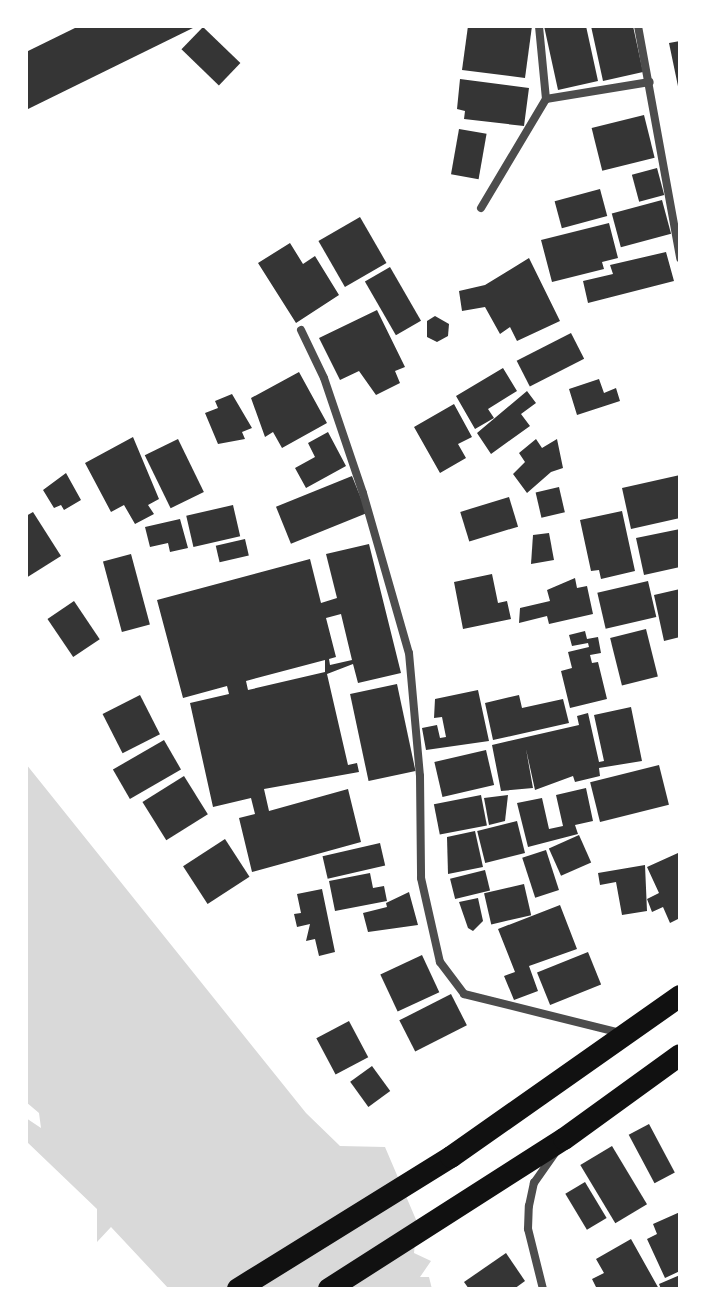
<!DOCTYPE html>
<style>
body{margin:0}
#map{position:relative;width:706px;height:1315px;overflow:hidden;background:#fff;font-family:Montserrat,sans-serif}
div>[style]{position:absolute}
.water>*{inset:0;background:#d9d9d9}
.building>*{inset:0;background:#353535;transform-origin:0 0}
.minor>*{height:8px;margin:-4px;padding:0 4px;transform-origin:4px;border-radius:4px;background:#4c4c4c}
.trunk>*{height:22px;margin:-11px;padding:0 11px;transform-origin:11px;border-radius:11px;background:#111}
span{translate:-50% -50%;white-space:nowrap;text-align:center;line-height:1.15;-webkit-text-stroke:8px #fff;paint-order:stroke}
.frame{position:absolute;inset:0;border:28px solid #fff;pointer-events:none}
</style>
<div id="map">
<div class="water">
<div style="clip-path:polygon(26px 764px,306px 1113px,340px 1146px,385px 1147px,417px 1222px,414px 1253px,431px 1261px,420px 1277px,429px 1277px,432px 1289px,169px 1289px,111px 1227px,97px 1242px,97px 1209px,26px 1141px,26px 1118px,41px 1128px,39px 1113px,26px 1102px)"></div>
</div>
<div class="building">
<div style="clip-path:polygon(79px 26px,197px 26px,26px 110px,26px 52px)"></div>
<div style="clip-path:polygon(468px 26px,532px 26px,525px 78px,462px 70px)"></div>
<div style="clip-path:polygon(544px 26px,586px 26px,598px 81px,558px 90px)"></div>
<div style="clip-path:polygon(591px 26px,633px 26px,643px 72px,603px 81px)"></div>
<div style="left:203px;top:27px;width:52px;height:31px;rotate:44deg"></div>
<div style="clip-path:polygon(680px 41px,680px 90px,679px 91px,669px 43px)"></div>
<div style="clip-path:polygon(460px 79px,529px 88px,524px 126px,464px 119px,465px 111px,457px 109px)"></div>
<div style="left:644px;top:115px;width:44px;height:54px;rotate:76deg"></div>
<div style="left:459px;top:129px;width:28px;height:46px;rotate:10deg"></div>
<div style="left:657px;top:168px;width:28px;height:26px;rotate:75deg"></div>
<div style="left:600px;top:189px;width:28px;height:47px;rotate:75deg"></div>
<div style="left:662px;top:200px;width:35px;height:52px;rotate:75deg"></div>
<div style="left:360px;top:217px;width:53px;height:48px;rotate:60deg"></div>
<div style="clip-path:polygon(609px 223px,618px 258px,602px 262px,604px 269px,552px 282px,541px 240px)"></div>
<div style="clip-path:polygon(290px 243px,303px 264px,315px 256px,339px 295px,296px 323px,258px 263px)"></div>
<div style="clip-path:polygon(666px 252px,674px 281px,588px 303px,583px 281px,613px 274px,610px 265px)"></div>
<div style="clip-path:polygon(529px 258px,560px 321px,517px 341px,510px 327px,500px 334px,485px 307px,462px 311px,459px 291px,485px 285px)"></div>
<div style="left:390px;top:267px;width:62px;height:29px;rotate:60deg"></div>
<div style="clip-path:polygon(377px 310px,405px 367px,395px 371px,400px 383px,376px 395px,359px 371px,340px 380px,319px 338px)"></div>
<div style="clip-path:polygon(435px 316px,449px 324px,448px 336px,437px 342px,427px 337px,427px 321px)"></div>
<div style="left:571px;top:333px;width:29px;height:61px;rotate:63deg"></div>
<div style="clip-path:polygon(503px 368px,517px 391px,488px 409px,494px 418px,475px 429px,456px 396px)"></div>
<div style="clip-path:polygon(299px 372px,327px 423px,282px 448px,273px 432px,265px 437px,251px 398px)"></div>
<div style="clip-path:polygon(599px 379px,604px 393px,616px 388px,620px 401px,577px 415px,569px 389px)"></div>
<div style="clip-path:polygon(527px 391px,536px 403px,521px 414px,530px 426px,491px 454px,477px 433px)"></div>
<div style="clip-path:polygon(232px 394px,252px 428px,242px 432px,245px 439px,218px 444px,205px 413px,218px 408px,215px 401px)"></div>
<div style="clip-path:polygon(454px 404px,472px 437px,458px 444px,466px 458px,440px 473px,414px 427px)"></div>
<div style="clip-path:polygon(328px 432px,346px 466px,306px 488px,295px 468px,315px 457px,308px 443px)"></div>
<div style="clip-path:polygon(133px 437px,159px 499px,148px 505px,154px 514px,135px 524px,124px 505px,111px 512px,85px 463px)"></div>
<div style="left:178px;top:439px;width:59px;height:37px;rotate:64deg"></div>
<div style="clip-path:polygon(536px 439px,542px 448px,557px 439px,563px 468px,551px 472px,527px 493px,513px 474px,525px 462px,519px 453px)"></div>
<div style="clip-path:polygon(66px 473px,81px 500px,64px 510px,61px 505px,54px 508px,43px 490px)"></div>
<div style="clip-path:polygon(680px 475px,680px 518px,631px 529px,622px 488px)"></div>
<div style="left:352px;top:476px;width:40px;height:82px;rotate:68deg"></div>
<div style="left:559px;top:487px;width:26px;height:24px;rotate:77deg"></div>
<div style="left:509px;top:497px;width:31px;height:51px;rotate:73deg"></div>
<div style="left:233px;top:505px;width:32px;height:48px;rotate:77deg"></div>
<div style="clip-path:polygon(622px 511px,635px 571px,601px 579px,599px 570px,591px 571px,580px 520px)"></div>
<div style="clip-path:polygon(33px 512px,61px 556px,26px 578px,26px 516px)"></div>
<div style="clip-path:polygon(180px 519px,188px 548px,170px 552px,168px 543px,150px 547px,145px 527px)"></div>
<div style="clip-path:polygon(680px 529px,680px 567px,644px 575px,636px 538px)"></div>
<div style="clip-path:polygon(549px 533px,554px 560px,531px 564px,533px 535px)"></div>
<div style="left:245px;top:539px;width:17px;height:30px;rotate:77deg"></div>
<div style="clip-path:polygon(evenodd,369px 544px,401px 673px,358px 683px,353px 664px,327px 674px,348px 765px,357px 763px,359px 772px,264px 789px,269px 811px,348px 789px,361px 842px,252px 872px,239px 818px,255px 814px,251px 798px,213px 807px,190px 703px,229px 694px,227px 686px,183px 698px,157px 600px,310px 559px,321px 603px,337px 598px,326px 554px,369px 544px,341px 614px,352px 660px,330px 665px,329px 659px,336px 657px,326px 618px,341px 614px,369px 544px,325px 660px,325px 672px,248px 690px,246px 681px,325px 660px)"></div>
<div style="left:131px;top:554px;width:73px;height:29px;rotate:75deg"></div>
<div style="clip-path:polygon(492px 574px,498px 603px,507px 601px,511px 619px,463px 629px,454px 582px)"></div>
<div style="clip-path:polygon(575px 578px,577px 588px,587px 586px,593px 614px,549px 624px,547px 616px,519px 623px,520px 608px,550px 601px,547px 590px)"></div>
<div style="left:648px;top:581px;width:37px;height:52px;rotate:77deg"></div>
<div style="clip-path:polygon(680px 589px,680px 637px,664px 641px,654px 595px)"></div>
<div style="left:74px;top:601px;width:46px;height:32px;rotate:56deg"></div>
<div style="left:646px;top:629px;width:49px;height:37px;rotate:76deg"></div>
<div style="clip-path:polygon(585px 631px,587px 639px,598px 637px,601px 653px,590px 655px,592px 663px,598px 662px,607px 699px,570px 708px,561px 671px,572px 668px,568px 652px,589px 647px,588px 643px,572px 646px,569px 635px)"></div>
<div style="left:397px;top:684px;width:89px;height:48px;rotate:78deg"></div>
<div style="clip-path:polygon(478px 690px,489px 741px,426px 750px,422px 728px,437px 725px,440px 738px,446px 737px,442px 717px,434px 718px,435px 699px)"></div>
<div style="left:140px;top:695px;width:44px;height:42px;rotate:63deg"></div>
<div style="clip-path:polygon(519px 695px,522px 708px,563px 699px,569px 723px,493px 740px,485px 703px)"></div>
<div style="clip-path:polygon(631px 707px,642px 761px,599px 768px,600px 776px,575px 782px,573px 776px,535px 790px,526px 749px,533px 788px,501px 791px,492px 745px,579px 725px,577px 716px,588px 713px,599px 762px,604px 761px,594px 715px)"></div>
<div style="left:164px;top:740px;width:34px;height:59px;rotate:60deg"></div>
<div style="left:486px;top:750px;width:36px;height:53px;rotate:77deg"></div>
<div style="left:659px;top:765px;width:41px;height:71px;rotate:76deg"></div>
<div style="left:184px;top:776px;width:45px;height:49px;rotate:58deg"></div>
<div style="clip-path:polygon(586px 788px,593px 821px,575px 825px,578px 834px,528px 847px,517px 803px,542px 798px,549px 829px,563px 826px,556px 795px)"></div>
<div style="left:481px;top:795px;width:31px;height:48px;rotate:79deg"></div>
<div style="clip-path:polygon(508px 795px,505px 821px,489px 825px,484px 798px)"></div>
<div style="left:517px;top:821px;width:33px;height:41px;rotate:76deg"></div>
<div style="clip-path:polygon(475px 831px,483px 867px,448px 874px,447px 837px)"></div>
<div style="left:579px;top:835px;width:30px;height:33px;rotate:66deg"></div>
<div style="left:225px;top:839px;width:45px;height:50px;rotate:57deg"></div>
<div style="left:380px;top:843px;width:23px;height:59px;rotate:77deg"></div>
<div style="left:546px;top:850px;width:42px;height:25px;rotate:72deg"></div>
<div style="clip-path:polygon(678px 853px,680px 918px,670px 923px,663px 907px,652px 912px,647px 899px,659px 893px,647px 867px)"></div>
<div style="clip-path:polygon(645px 865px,647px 911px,622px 915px,616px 882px,600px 885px,598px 873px)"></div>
<div style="left:485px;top:870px;width:21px;height:36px;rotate:76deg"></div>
<div style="clip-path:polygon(370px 873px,373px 888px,384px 886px,387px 901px,335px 911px,329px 881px)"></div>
<div style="left:524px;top:884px;width:32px;height:41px;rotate:77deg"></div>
<div style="clip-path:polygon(322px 889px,335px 952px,319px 956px,315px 939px,306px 941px,310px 924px,297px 927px,294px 914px,301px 913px,297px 894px)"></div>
<div style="clip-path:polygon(409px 892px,418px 925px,368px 932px,363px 913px,387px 907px,386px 903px)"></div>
<div style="clip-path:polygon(478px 898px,483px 921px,473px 931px,468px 928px,459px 902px)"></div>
<div style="clip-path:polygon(560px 905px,577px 949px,529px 966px,538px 991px,514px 1000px,504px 976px,515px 972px,498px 929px)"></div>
<div style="left:588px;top:952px;width:35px;height:55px;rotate:68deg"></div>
<div style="left:422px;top:955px;width:41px;height:46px;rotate:65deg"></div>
<div style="left:451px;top:994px;width:35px;height:58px;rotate:63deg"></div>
<div style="left:349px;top:1021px;width:41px;height:37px;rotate:62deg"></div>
<div style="left:372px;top:1066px;width:31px;height:27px;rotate:54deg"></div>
<div style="left:649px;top:1124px;width:55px;height:23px;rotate:62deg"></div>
<div style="left:612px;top:1146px;width:68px;height:37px;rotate:59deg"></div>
<div style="left:585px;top:1182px;width:42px;height:23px;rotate:59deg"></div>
<div style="clip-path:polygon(680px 1212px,680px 1271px,665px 1278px,647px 1239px,657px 1234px,653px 1224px)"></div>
<div style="clip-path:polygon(631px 1239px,659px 1289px,597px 1289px,592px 1279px,604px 1273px,596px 1259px)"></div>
<div style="clip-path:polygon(506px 1253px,525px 1281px,514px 1289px,469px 1289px,464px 1282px)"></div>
<div style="clip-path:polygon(680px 1275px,680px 1289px,661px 1289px,659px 1284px)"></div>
</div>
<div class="minor">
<div style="left:638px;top:26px;width:236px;rotate:79.7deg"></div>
<div style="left:546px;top:99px;width:105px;rotate:-9.3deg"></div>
<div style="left:481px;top:208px;width:127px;rotate:-59.2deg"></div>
<div style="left:546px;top:99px;width:73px;rotate:-95.5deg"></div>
<div style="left:301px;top:330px;width:53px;rotate:64.4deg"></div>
<div style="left:324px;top:378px;width:121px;rotate:71.3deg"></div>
<div style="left:363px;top:493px;width:166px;rotate:74deg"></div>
<div style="left:409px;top:653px;width:123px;rotate:84.9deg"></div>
<div style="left:420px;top:776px;width:102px;rotate:89.4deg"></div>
<div style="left:421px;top:878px;width:86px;rotate:77.3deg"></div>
<div style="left:440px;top:962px;width:40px;rotate:53deg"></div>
<div style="left:464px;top:994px;width:162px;rotate:14deg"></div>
<div style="left:543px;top:1289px;width:62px;rotate:-104deg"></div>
<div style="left:528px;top:1229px;width:23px;rotate:-88deg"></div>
<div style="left:529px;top:1206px;width:24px;rotate:-78deg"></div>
<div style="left:534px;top:1183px;width:37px;rotate:-55deg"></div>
</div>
<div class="trunk">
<div style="left:238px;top:1289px;width:251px;rotate:-31.8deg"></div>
<div style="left:451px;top:1157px;width:280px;rotate:-35.1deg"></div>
<div style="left:329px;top:1289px;width:279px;rotate:-32.6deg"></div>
<div style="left:564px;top:1139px;width:143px;rotate:-35.9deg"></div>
</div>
<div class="frame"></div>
</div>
